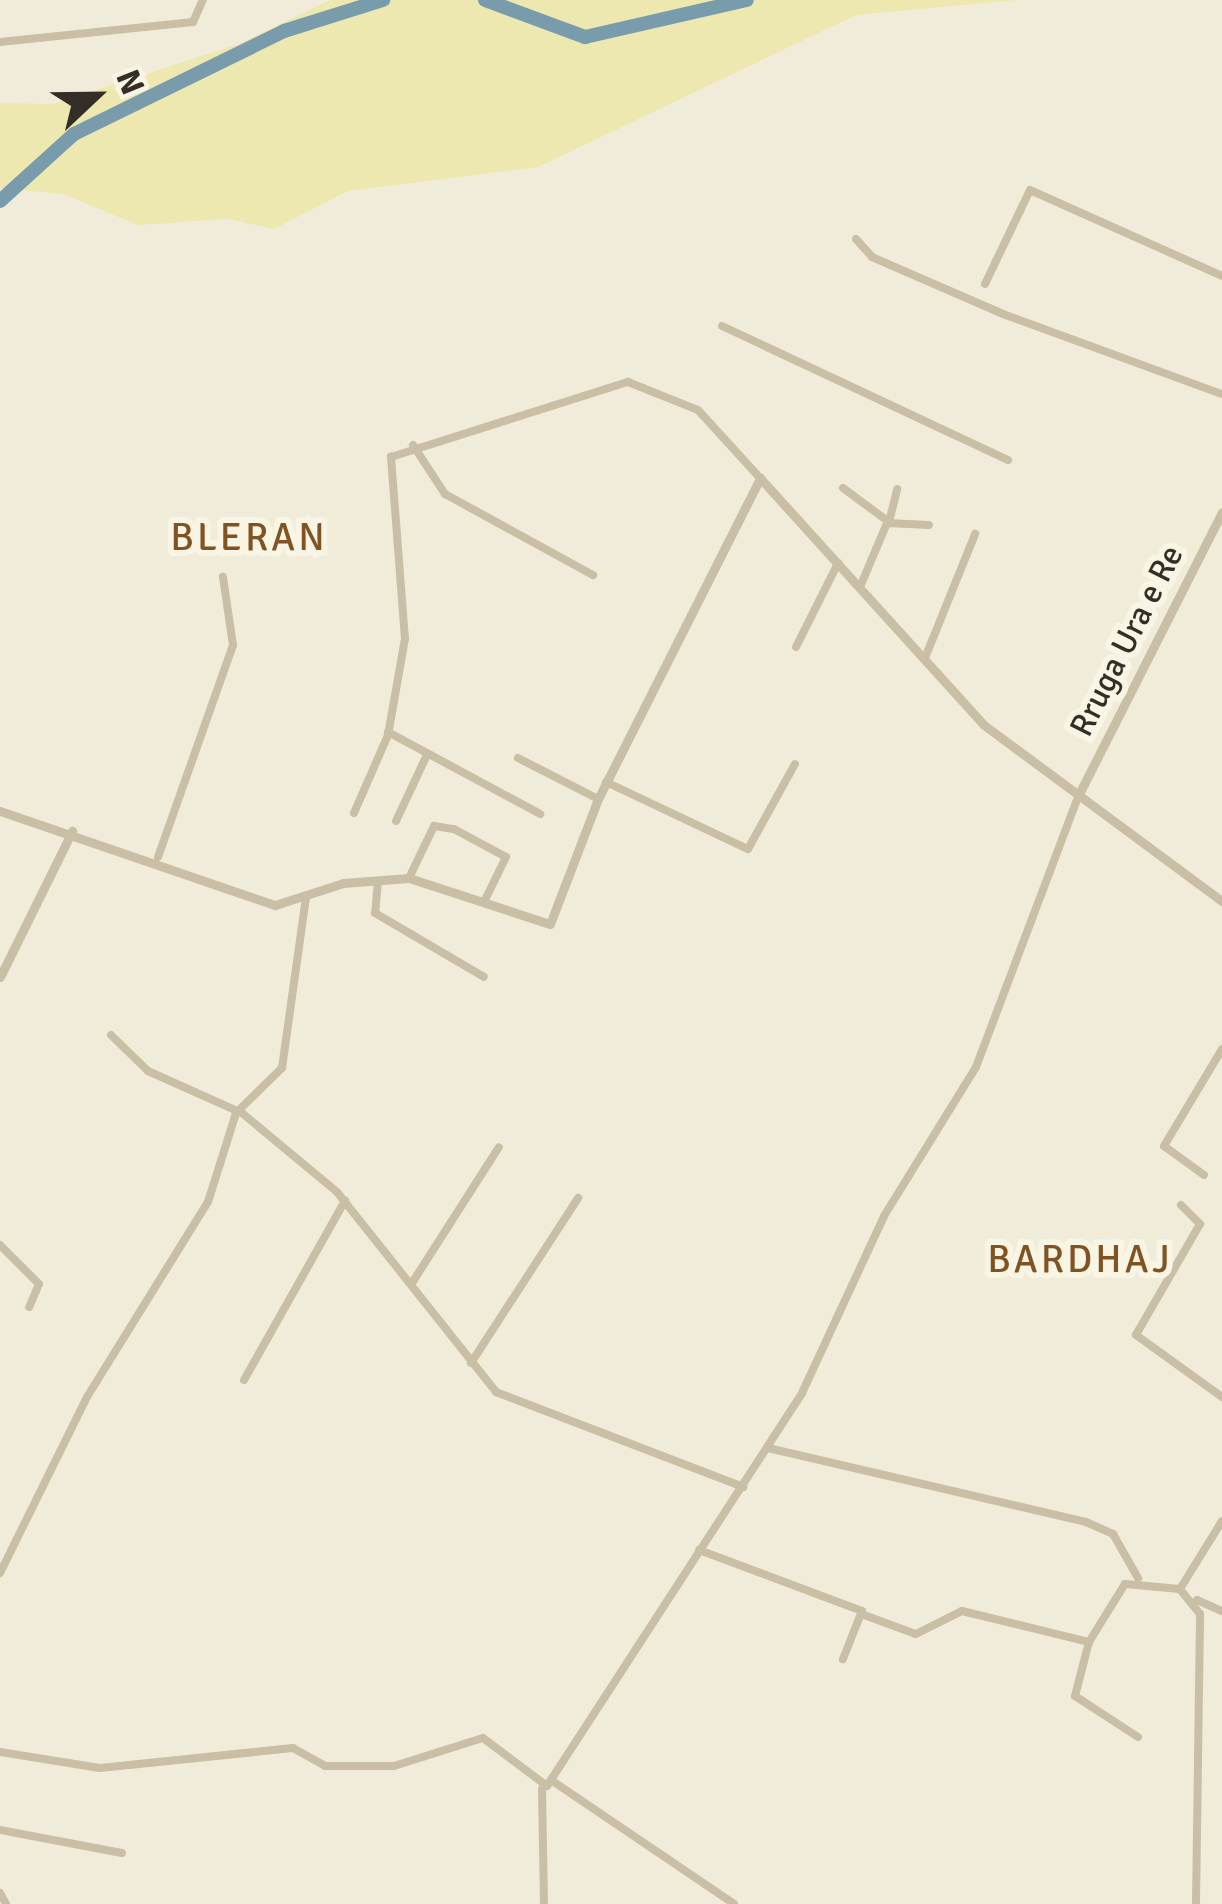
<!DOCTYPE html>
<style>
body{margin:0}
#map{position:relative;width:1222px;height:1904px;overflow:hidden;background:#f1ecd9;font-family:Signika,sans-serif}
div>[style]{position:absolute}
.sand>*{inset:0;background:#ece8b0}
.river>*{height:14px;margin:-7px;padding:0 7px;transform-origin:7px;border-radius:7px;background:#799cad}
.minor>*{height:8px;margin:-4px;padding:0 4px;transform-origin:4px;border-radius:4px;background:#c8bfa6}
.tertiary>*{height:9px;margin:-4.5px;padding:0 4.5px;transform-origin:4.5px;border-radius:4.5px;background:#c8bfa6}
span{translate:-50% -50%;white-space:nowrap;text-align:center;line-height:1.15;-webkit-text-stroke:12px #f8f5e5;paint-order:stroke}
.street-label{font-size:33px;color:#342f26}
.quarter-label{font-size:39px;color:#815322;letter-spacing:3px}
.north{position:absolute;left:36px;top:36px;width:120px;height:120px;-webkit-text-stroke:9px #f8f5e5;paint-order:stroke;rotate:68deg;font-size:33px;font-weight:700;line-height:48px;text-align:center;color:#342f26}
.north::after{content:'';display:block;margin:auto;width:42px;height:54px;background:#342f26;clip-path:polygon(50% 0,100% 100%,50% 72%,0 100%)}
</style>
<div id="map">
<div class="sand">
<div style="clip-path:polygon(330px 0,1017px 0,856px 15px,538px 167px,348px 191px,274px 229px,228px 219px,138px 225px,63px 194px,0 188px,0 103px,53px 104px,239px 44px)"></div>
</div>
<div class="river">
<div style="left:485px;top:0;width:107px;rotate:20.3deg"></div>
<div style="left:585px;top:37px;width:166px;rotate:-12.9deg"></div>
<div style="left:0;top:201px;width:100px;rotate:-42.2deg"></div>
<div style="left:74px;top:134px;width:234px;rotate:-26.1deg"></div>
<div style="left:284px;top:31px;width:104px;rotate:-17.4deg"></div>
</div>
<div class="minor">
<div style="left:0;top:42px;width:194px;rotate:-5.9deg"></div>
<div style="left:193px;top:22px;width:24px;rotate:-66deg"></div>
<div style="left:856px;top:239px;width:24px;rotate:48deg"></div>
<div style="left:872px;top:257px;width:143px;rotate:23.5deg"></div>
<div style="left:1003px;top:314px;width:233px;rotate:20.1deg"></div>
<div style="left:985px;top:284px;width:104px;rotate:-64.4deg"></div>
<div style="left:1030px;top:190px;width:210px;rotate:24.1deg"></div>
<div style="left:722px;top:326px;width:316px;rotate:25.1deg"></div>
<div style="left:413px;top:445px;width:59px;rotate:56.9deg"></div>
<div style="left:445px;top:494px;width:169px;rotate:28.7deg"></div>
<div style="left:843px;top:488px;width:57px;rotate:36.5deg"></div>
<div style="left:889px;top:522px;width:34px;rotate:-76deg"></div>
<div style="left:860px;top:587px;width:69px;rotate:-67.1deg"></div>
<div style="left:887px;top:523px;width:42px;rotate:2.7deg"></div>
<div style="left:796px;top:647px;width:94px;rotate:-63.4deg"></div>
<div style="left:925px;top:658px;width:134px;rotate:-68deg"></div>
<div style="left:388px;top:732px;width:173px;rotate:28.3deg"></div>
<div style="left:518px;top:758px;width:90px;rotate:27.1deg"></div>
<div style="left:606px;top:782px;width:157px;rotate:25.3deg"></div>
<div style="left:748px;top:849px;width:97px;rotate:-61.1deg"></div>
<div style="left:354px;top:813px;width:85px;rotate:-66.4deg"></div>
<div style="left:388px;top:735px;width:97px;rotate:-80deg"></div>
<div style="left:405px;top:639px;width:183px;rotate:-94.4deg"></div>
<div style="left:391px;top:457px;width:249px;rotate:-17.6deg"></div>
<div style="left:628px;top:382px;width:75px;rotate:21.8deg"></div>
<div style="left:698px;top:410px;width:92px;rotate:47.6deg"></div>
<div style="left:396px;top:821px;width:71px;rotate:-64.9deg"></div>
<div style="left:158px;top:857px;width:225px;rotate:-70.5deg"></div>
<div style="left:233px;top:645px;width:69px;rotate:-98.4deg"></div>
<div style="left:409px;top:878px;width:58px;rotate:-64.3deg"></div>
<div style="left:434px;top:826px;width:20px;rotate:9deg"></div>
<div style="left:454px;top:829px;width:59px;rotate:28.3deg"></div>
<div style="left:506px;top:857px;width:46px;rotate:116deg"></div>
<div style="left:378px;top:881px;width:32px;rotate:95deg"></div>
<div style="left:375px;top:913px;width:126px;rotate:30.4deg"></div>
<div style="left:111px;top:1035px;width:52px;rotate:44.2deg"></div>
<div style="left:148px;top:1071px;width:103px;rotate:24.1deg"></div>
<div style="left:242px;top:1113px;width:124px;rotate:39.7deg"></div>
<div style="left:337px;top:1192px;width:256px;rotate:51.5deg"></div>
<div style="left:496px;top:1392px;width:265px;rotate:21deg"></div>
<div style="left:1204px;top:1175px;width:49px;rotate:-144.1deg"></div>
<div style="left:1164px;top:1146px;width:113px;rotate:-59.1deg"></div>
<div style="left:1181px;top:1205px;width:27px;rotate:45deg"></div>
<div style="left:1200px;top:1224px;width:128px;rotate:120deg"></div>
<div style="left:1136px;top:1335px;width:106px;rotate:35.8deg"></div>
<div style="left:0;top:1245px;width:55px;rotate:45deg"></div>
<div style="left:39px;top:1284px;width:25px;rotate:113deg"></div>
<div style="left:412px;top:1283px;width:161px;rotate:-57.4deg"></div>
<div style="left:471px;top:1363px;width:197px;rotate:-57deg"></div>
<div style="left:244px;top:1380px;width:206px;rotate:-60.6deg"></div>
<div style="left:768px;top:1448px;width:326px;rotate:13.1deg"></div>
<div style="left:1086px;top:1522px;width:30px;rotate:24deg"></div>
<div style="left:1113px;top:1534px;width:51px;rotate:60.4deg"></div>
<div style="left:699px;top:1550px;width:174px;rotate:20.5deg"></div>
<div style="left:862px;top:1611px;width:52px;rotate:111.6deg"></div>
<div style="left:0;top:1573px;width:196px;rotate:-63.7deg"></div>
<div style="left:87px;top:1397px;width:229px;rotate:-58.2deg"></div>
<div style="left:208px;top:1202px;width:93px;rotate:-72.5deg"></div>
<div style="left:236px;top:1113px;width:64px;rotate:-44.4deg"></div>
<div style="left:282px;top:1068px;width:173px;rotate:-82deg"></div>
<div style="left:1197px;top:1600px;width:27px;rotate:24deg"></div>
<div style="left:864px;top:1615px;width:55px;rotate:20.1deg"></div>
<div style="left:916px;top:1634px;width:51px;rotate:-26.6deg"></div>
<div style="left:962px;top:1611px;width:131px;rotate:13.7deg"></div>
<div style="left:1138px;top:1737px;width:75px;rotate:-146.9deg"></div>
<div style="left:1075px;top:1696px;width:56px;rotate:-75.5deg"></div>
<div style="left:1089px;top:1642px;width:68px;rotate:-58.2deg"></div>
<div style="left:1125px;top:1584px;width:55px;rotate:5.2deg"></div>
<div style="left:0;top:1752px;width:101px;rotate:9.1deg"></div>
<div style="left:100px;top:1768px;width:194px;rotate:-5.9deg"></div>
<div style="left:293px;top:1748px;width:37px;rotate:29deg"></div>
<div style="left:325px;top:1766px;width:69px"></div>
<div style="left:394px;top:1766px;width:93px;rotate:-17.5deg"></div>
<div style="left:483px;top:1738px;width:80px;rotate:36.9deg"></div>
<div style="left:547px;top:1786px;width:468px;rotate:-57deg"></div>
<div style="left:802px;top:1393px;width:195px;rotate:-65.1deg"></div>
<div style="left:884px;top:1216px;width:175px;rotate:-58.3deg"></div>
<div style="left:976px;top:1067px;width:292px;rotate:-69.3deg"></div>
<div style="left:551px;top:1780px;width:221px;rotate:34.1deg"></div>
<div style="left:542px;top:1789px;width:115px;rotate:89deg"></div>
<div style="left:0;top:1830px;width:124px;rotate:10.7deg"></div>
<div style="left:0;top:1893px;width:13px;rotate:61deg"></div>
<div style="left:1196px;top:1904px;width:290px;rotate:-89.2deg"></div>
<div style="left:1200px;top:1614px;width:32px;rotate:-129deg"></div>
<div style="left:1180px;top:1589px;width:80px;rotate:-58.3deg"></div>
</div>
<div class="tertiary">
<div style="left:1079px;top:794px;width:316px;rotate:-63.1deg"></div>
<div style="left:0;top:811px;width:291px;rotate:18.9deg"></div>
<div style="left:275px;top:905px;width:71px;rotate:-17.9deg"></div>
<div style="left:343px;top:883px;width:66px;rotate:-4.3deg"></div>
<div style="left:409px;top:878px;width:148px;rotate:18.1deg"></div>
<div style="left:550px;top:924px;width:134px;rotate:-69deg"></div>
<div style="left:598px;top:799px;width:360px;rotate:-63.2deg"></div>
<div style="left:760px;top:478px;width:333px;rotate:47.8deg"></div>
<div style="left:984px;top:725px;width:296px;rotate:36.5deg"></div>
<div style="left:0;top:977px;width:163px;rotate:-63.7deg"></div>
</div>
<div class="street-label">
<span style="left:1127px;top:641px;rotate:-63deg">Rruga Ura e Re</span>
</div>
<div class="quarter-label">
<span style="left:249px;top:537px">BLERAN</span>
<span style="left:1080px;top:1259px">BARDHAJ</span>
</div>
<div class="north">N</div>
</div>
